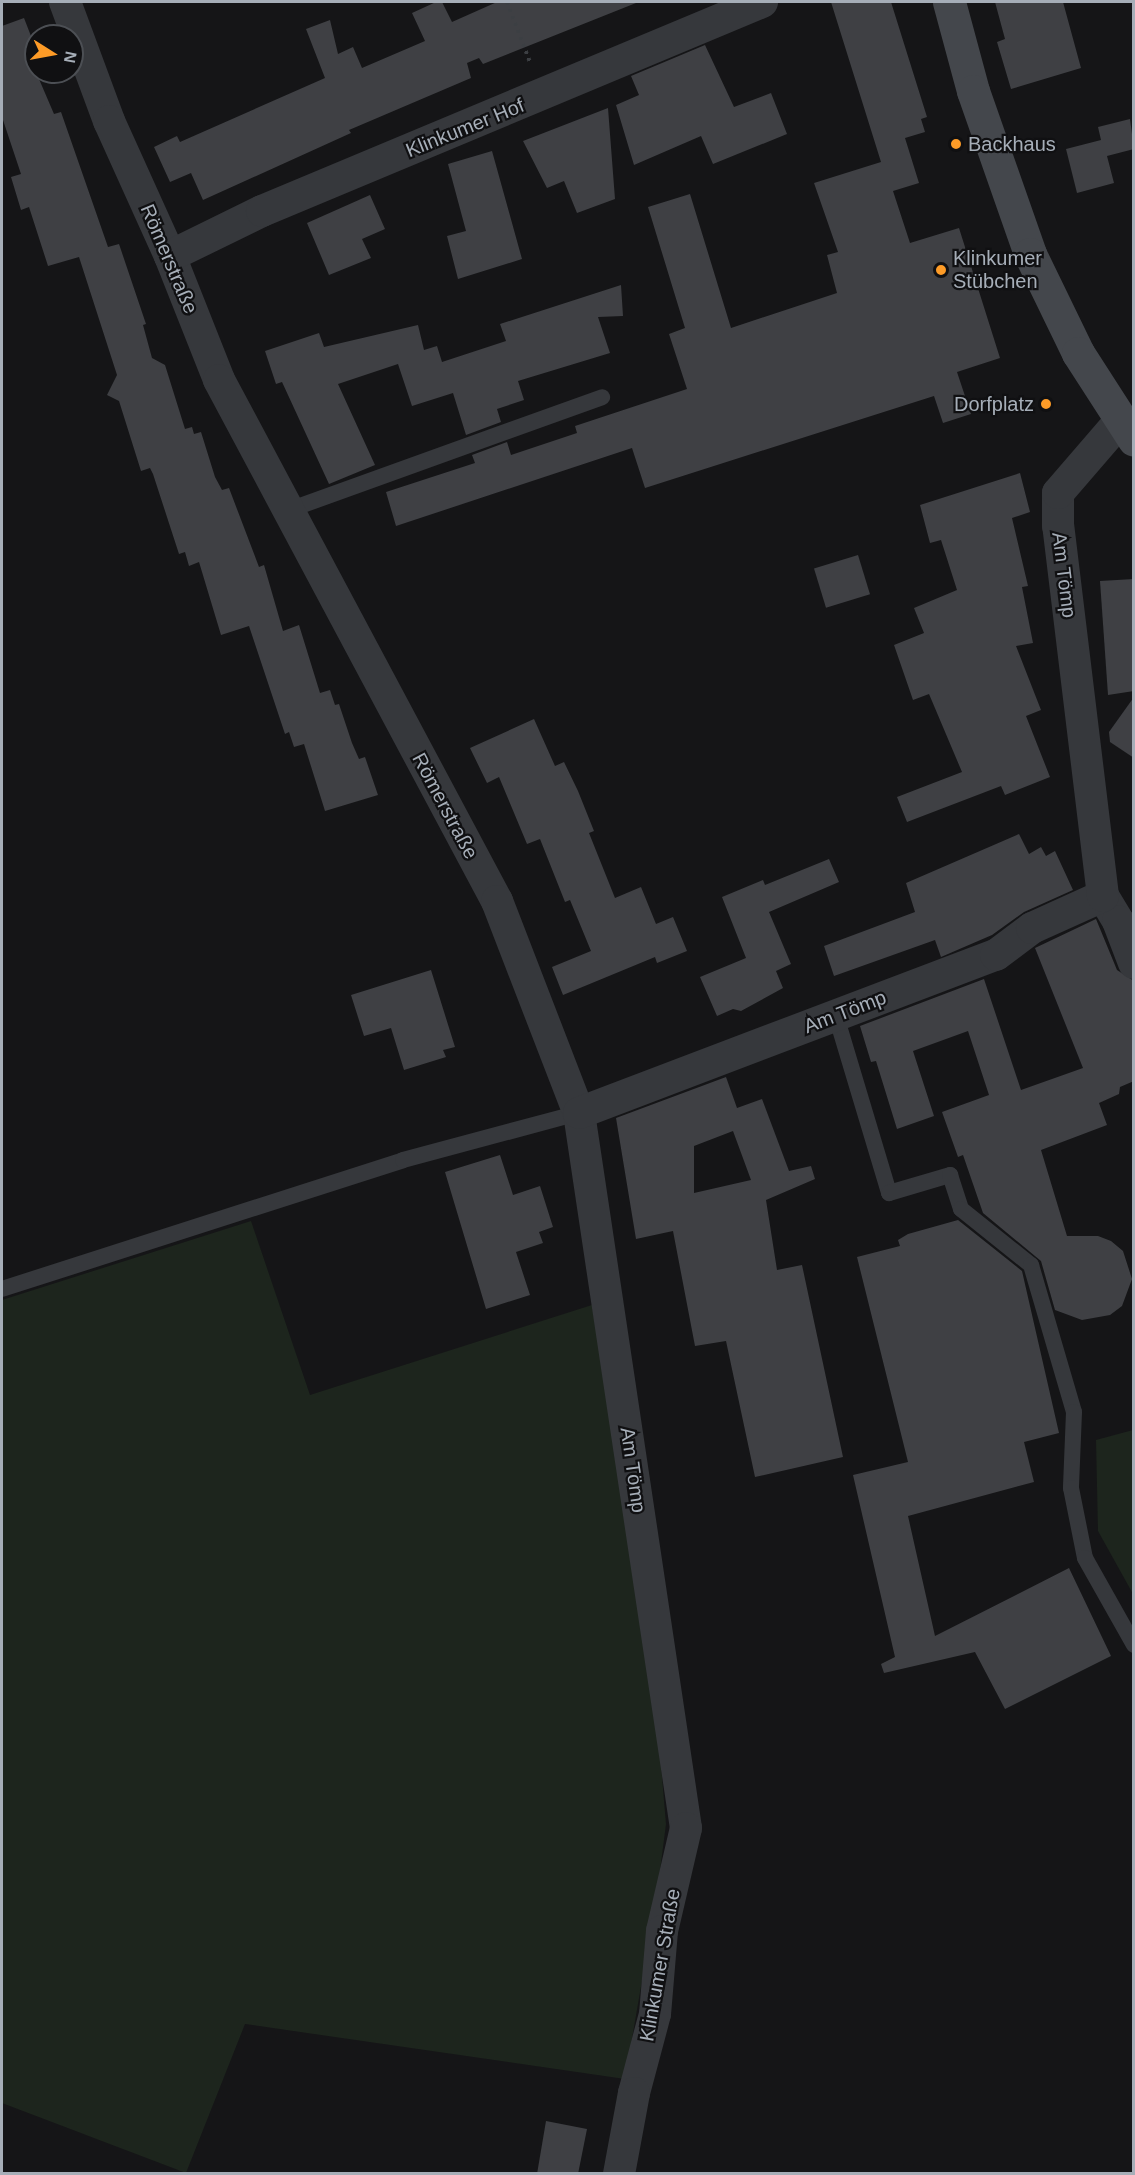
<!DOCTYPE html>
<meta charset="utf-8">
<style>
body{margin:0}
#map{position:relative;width:1135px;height:2175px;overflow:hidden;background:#151517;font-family:Helvetica,sans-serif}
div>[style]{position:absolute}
.green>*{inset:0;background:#1d251d}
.building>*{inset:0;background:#3f4044;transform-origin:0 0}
.path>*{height:4px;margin-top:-2px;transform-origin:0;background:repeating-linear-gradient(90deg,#3c3f43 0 3px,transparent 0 7.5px)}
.service>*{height:16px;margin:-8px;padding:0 8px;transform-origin:8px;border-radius:8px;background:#36383c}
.minor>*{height:32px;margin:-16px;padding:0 16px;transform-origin:16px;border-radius:16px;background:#36383c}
.secondary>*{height:33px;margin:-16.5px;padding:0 16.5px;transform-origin:16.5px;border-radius:16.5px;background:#44474c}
.dots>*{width:16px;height:16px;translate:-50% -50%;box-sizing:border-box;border:3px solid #101012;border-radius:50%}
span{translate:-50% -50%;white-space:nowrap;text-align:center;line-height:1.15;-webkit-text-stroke:4.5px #101012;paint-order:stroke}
.street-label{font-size:20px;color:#a6aeb8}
.poi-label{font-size:20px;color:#a6aeb8}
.left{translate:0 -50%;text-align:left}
.right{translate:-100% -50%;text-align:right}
.frame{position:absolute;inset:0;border:3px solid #a6aeb8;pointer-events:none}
.north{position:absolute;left:24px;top:24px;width:60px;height:60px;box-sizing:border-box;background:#101012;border:2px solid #4c4f54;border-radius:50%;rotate:101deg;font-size:16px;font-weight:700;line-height:24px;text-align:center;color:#a6aeb8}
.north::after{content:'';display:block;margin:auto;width:21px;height:27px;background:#fd9b27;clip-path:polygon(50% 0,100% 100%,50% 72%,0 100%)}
</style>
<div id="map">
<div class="green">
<div style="clip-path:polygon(251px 1221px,310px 1395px,592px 1305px,656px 1706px,666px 1824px,657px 1894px,625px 2079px,245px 2024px,186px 2173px,2px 2103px,2px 1300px)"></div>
<div style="clip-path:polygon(1133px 1430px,1134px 1430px,1133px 1594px,1098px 1531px,1096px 1440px)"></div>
</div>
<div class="building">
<div style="clip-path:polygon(436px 2px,442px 2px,452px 22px,497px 2px,636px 3px,483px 64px,479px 58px,467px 63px,471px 78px,349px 130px,351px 133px,203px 200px,191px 173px,170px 182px,154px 147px,177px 136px,180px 142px,325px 78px,306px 29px,330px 20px,338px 54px,353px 47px,362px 68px,425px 41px,412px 13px)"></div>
<div style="clip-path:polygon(831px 2px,891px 2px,927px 117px,921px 119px,925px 132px,905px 138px,919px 183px,893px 191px,910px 243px,959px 228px,1000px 358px,957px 372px,971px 414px,943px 423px,934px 396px,645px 488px,632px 448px,396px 526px,386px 492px,475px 463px,472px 455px,507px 442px,511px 455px,577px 433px,575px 426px,687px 389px,669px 334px,685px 328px,648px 207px,690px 194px,731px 328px,837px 293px,827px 255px,838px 252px,814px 183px,881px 162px)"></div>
<div style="clip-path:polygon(995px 2px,1063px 2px,1081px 68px,1011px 89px,997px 42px,1005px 39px)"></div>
<div style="clip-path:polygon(24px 18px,36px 49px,36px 72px,54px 114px,61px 112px,108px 247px,119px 244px,146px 324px,143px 325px,152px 358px,165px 365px,185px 429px,192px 427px,194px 434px,201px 432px,215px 477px,222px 490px,229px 488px,259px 567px,264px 565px,283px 631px,299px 625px,320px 693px,330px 690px,335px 705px,339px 704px,352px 743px,359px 759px,365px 757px,378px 795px,325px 811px,304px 744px,294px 747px,289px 732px,285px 734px,249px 626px,221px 635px,199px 562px,189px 566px,185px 552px,179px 554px,153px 474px,150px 468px,141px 471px,119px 401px,107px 395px,117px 375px,79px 257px,48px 266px,29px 207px,21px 210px,11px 177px,21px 174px,2px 117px,2px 26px)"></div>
<div style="clip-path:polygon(705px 45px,734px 107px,771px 93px,787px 134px,713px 164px,701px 136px,634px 165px,616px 105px,639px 95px,631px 76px)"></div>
<div style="clip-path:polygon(608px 108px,615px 199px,577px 213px,564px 181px,547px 188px,523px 141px)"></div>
<div style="clip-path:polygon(1130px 119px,1134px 149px,1107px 156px,1114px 183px,1077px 193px,1066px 149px,1101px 140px,1098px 127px)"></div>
<div style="clip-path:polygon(492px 151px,522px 259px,458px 279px,447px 236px,466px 231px,448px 164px)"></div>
<div style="clip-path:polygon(370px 195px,385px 229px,362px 239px,371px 258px,329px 275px,307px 223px)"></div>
<div style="clip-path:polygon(621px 285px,623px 316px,598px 317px,610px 353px,518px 381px,524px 400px,497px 409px,501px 422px,466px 435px,453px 393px,412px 406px,398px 364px,338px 384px,375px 465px,329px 484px,282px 382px,276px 384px,265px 351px,319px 333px,324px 347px,418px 325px,424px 350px,437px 346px,442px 362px,506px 341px,500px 324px)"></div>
<div style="clip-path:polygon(1020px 473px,1030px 512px,1012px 518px,1028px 586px,1022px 587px,1033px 643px,1016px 646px,1041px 710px,1026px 716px,1050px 777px,1005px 795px,1001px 786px,907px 822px,897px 797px,962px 772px,929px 694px,913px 700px,894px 645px,924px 633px,914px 608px,957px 590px,941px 540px,930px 543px,920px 505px)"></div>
<div style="left:858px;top:555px;width:41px;height:46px;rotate:73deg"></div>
<div style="clip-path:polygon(1134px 579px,1134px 691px,1108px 695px,1100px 581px)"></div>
<div style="clip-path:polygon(1134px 697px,1134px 758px,1110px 742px,1109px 732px)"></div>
<div style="clip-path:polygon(534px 719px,555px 766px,564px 762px,578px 791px,594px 831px,589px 833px,615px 898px,641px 887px,656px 924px,673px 917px,687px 951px,657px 963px,655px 957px,563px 995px,552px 967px,591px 951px,570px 900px,565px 902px,540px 839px,527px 844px,499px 777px,487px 783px,470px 748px)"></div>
<div style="clip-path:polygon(1019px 834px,1029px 854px,1041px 847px,1046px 856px,1055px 851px,1073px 890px,1024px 912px,992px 935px,941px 957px,935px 940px,834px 976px,824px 946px,915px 912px,906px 883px)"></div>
<div style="clip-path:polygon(829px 859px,839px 882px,769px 912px,791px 964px,776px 971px,783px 988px,741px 1011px,733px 1009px,717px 1016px,700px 977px,746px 958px,722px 897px,763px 880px,765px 885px)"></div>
<div style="clip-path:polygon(1096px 919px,1117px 970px,1134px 981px,1134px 1081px,1120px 1087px,1119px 1094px,1099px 1103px,1107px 1125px,1041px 1150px,1067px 1236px,1098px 1236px,1111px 1241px,1123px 1251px,1132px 1279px,1122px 1306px,1110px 1315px,1082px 1320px,1055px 1310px,1041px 1261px,983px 1213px,963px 1155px,958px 1157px,942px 1112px,989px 1095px,968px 1031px,913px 1051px,934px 1116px,897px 1129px,876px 1061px,871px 1062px,860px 1026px,984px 979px,1021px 1090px,1083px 1068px,1035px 948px)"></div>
<div style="clip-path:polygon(431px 970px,455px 1047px,443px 1050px,446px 1057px,404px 1070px,391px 1028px,364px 1036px,351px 995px)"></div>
<div style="clip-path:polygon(evenodd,726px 1077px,737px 1108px,762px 1099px,789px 1171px,811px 1166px,815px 1179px,766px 1200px,777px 1270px,802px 1265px,843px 1457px,755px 1477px,726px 1341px,695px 1346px,673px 1231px,636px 1239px,616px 1118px,726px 1077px,733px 1131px,751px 1180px,694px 1193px,694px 1146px,733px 1131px)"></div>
<div style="clip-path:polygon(500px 1155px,513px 1195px,540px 1186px,553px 1227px,539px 1232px,543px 1243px,516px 1252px,530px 1295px,486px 1309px,445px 1172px)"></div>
<div style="clip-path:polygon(958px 1220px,1022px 1271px,1059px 1433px,1024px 1442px,1034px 1482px,908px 1516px,935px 1636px,1069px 1568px,1111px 1656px,1005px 1709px,975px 1652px,884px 1673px,881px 1664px,895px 1657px,853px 1475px,908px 1462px,857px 1257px,900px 1246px,898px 1240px,908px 1234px)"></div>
<div style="clip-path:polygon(546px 2121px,587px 2129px,578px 2174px,537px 2174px)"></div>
</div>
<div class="path">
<div style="left:507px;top:2px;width:67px;rotate:69.1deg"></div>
</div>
<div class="service">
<div style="left:286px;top:511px;width:336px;rotate:-19.8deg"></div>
<div style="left:836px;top:1016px;width:185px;rotate:73.3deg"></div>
<div style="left:889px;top:1193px;width:64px;rotate:-16.4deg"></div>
<div style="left:950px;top:1175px;width:36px;rotate:72deg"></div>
<div style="left:961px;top:1209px;width:90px;rotate:38.7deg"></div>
<div style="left:1031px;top:1265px;width:153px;rotate:73.7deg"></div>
<div style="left:1074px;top:1412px;width:76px;rotate:92.3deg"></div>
<div style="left:1071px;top:1488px;width:71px;rotate:78.7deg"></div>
<div style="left:1085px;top:1558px;width:100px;rotate:60.6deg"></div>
<div style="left:2px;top:1289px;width:421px;rotate:-17.8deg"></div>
<div style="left:403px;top:1160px;width:182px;rotate:-15deg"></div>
</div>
<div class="minor">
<div style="left:65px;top:2px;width:127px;rotate:69.7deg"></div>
<div style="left:109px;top:121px;width:148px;rotate:65.7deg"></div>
<div style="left:170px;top:256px;width:133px;rotate:68.4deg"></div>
<div style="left:219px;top:380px;width:591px;rotate:61.92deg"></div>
<div style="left:497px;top:901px;width:227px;rotate:68.9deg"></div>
<div style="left:579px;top:1113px;width:723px;rotate:81.49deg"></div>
<div style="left:686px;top:1828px;width:106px;rotate:103.1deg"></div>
<div style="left:662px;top:1931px;width:83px;rotate:94.8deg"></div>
<div style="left:655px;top:2014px;width:82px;rotate:104.9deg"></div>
<div style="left:634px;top:2093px;width:82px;rotate:100.5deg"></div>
<div style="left:170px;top:256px;width:102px;rotate:-26.1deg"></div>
<div style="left:262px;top:211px;width:542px;rotate:-22.68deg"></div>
<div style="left:1103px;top:896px;width:29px;rotate:59deg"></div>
<div style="left:1118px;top:921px;width:45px;rotate:69.1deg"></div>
<div style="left:579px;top:1113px;width:446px;rotate:-20.8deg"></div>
<div style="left:996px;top:955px;width:45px;rotate:-36.9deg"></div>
<div style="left:1032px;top:928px;width:78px;rotate:-24.3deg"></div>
<div style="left:1103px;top:896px;width:373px;rotate:-96.9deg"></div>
<div style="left:1058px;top:526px;width:33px;rotate:-90deg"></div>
<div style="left:1058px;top:493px;width:96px;rotate:-49.2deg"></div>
</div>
<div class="secondary">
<div style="left:949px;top:2px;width:92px;rotate:74.9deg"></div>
<div style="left:973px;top:91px;width:173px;rotate:70.7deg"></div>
<div style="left:1030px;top:254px;width:110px;rotate:64.1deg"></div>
<div style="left:1078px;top:353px;width:103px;rotate:57.2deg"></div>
</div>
<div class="dots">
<div style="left:956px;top:144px;background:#fd9b27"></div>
<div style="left:941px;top:270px;background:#fd9b27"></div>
<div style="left:1046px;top:404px;background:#fd9b27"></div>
</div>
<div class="street-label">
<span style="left:465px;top:128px;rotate:-22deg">Klinkumer Hof</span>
<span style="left:169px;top:259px;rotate:67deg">Römerstraße</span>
<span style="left:1064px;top:575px;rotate:83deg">Am Tömp</span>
<span style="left:445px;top:806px;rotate:62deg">Römerstraße</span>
<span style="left:845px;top:1012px;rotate:-21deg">Am Tömp</span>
<span style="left:633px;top:1470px;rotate:82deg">Am Tömp</span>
<span style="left:660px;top:1965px;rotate:-80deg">Klinkumer Straße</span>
</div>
<div class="poi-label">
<span class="left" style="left:968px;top:144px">Backhaus</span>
<span class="left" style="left:953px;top:270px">Klinkumer<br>Stübchen</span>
<span class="right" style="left:1034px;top:404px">Dorfplatz</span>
</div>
<div class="frame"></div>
<div class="north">N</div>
</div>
